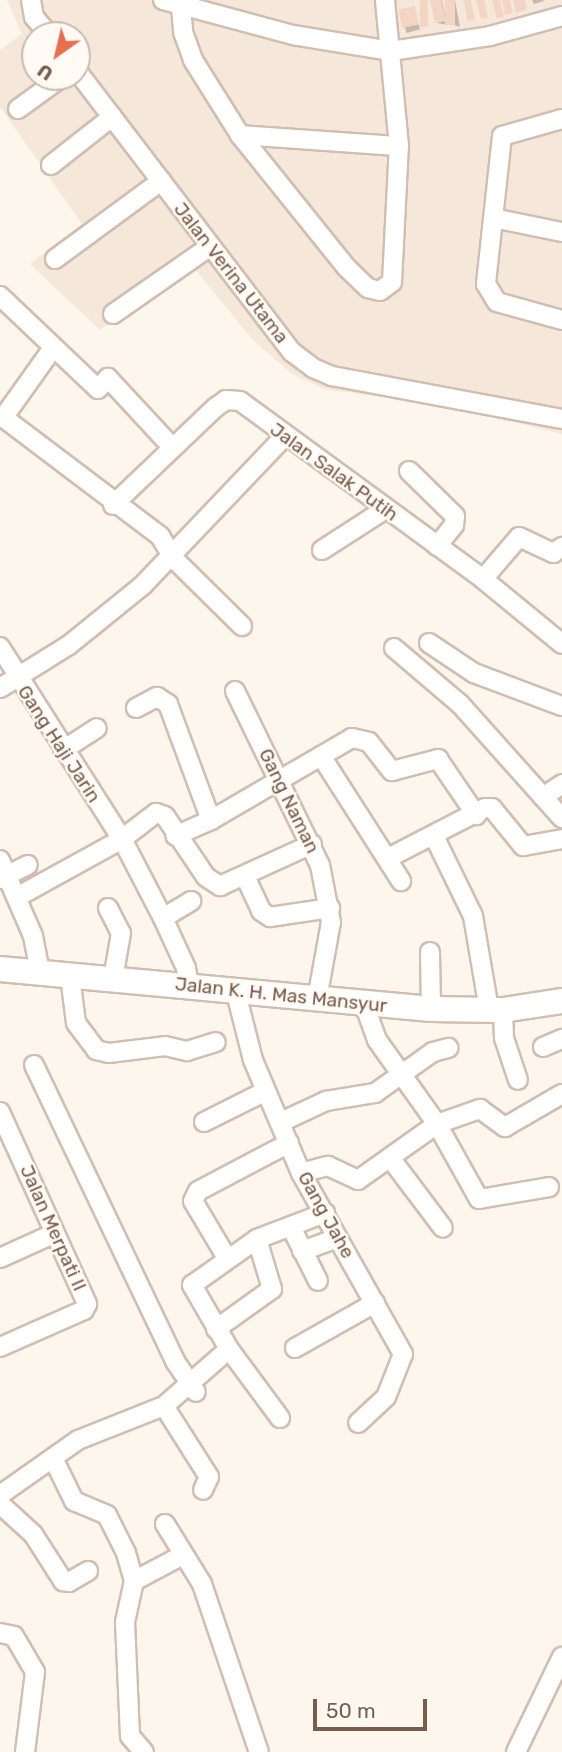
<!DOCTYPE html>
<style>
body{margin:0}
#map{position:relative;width:562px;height:1752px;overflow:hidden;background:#fdf6ec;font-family:Rubik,sans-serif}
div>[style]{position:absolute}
.residential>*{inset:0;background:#f5e8da}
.shadow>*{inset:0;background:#0003;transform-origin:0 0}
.building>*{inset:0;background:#f3d5c3;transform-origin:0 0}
.roads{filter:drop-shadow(2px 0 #d1beb0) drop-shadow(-2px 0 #d1beb0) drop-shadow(0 2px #d1beb0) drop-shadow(0 -2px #d1beb0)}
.street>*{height:18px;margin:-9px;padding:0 9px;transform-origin:9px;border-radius:9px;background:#fff}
.secondary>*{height:24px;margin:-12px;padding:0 12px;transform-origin:12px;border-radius:12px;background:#fff}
span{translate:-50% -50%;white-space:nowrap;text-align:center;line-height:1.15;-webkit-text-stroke:5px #fffaf3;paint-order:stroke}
.street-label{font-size:19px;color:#7a5c4d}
.north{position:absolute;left:21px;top:21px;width:70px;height:70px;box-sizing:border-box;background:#fffaf3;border:2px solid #cabbb1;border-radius:50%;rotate:214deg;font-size:19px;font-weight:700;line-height:28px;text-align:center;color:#7a5c4d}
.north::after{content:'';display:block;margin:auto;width:24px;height:32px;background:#e76f51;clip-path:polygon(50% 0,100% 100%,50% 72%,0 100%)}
.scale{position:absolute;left:313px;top:1699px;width:114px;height:32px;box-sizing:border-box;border:4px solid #7a5c4d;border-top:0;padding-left:9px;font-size:21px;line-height:24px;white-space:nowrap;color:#7a5c4d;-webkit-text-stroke:5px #fffaf3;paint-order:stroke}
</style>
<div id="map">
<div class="residential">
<div style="clip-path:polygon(evenodd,7px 0,562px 0,562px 434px,449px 406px,324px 389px,292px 374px,252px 339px,189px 262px,100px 330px,30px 264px,82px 224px,0 107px,0 50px,22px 34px,7px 0,35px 35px,77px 35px,77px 77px,35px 77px,35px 35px)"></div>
</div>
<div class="shadow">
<div style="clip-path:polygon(432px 0,442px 0,447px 25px,437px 23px)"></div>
<div style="clip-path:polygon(447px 0,455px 0,460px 27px,451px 24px)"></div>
<div style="clip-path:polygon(532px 0,543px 0,544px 1px,534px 4px)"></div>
<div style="left:414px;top:8px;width:22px;height:14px;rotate:74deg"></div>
</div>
<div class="building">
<div style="left:420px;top:0;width:8px;height:27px"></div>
<div style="clip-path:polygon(430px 0,441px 0,446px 21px,435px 23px)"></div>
<div style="left:445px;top:0;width:10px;height:25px"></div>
<div style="clip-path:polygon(464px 0,471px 0,475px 20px,467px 21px)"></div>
<div style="clip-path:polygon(476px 0,484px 0,488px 18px,481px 19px)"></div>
<div style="clip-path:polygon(492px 0,500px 0,504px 17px,497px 19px)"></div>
<div style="clip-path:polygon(502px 0,510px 0,513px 13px,505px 15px)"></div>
<div style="clip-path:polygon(513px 0,525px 0,527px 10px,516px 13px)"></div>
<div style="left:415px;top:6px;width:19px;height:17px;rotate:78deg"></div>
</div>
<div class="roads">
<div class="street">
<div style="left:31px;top:0;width:17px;rotate:80deg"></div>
<div style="left:34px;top:17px;width:23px;rotate:50deg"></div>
<div style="left:163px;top:0;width:135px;rotate:15.1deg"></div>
<div style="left:293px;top:35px;width:99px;rotate:9.3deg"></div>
<div style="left:391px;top:51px;width:100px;rotate:-8.6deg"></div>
<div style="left:490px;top:36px;width:75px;rotate:-15.5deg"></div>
<div style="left:181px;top:7px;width:25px;rotate:85deg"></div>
<div style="left:183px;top:32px;width:30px;rotate:70deg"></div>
<div style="left:193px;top:60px;width:89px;rotate:57.9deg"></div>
<div style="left:240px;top:135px;width:171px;rotate:51.2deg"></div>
<div style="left:347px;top:268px;width:29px;rotate:44deg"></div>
<div style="left:368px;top:288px;width:12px;rotate:14deg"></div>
<div style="left:380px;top:291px;width:15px;rotate:-37deg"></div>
<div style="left:392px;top:282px;width:136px;rotate:-87.1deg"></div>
<div style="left:399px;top:146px;width:147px;rotate:-95.5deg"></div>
<div style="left:77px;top:71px;width:354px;rotate:52.6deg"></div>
<div style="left:292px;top:352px;width:26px;rotate:37deg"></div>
<div style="left:313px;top:368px;width:21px;rotate:23deg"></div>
<div style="left:332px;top:376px;width:234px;rotate:10.6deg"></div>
<div style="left:18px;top:109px;width:54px;rotate:-36deg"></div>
<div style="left:562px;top:119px;width:62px;rotate:164.2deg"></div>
<div style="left:502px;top:136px;width:149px;rotate:96.2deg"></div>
<div style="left:486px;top:284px;width:21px;rotate:59deg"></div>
<div style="left:497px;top:302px;width:67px;rotate:15.5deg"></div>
<div style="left:240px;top:135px;width:159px;rotate:4deg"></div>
<div style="left:51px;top:165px;width:78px;rotate:-38.2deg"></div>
<div style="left:493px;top:218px;width:70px;rotate:11.5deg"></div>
<div style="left:55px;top:259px;width:132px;rotate:-36.3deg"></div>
<div style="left:0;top:296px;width:135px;rotate:43.5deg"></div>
<div style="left:98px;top:389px;width:15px;rotate:-48deg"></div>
<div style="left:108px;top:378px;width:93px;rotate:47.2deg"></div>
<div style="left:113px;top:314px;width:117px;rotate:-34.9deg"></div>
<div style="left:0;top:415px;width:201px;rotate:37.1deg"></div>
<div style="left:160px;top:536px;width:26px;rotate:59deg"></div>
<div style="left:173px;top:558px;width:97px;rotate:44.6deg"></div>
<div style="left:3px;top:418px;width:86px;rotate:-54.5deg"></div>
<div style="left:409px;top:471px;width:64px;rotate:44.4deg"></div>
<div style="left:455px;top:516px;width:9px;rotate:96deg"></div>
<div style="left:454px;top:525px;width:27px;rotate:129deg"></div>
<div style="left:113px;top:505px;width:142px;rotate:-43.6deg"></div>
<div style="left:216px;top:407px;width:12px;rotate:-35deg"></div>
<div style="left:226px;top:400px;width:14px;rotate:4deg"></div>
<div style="left:240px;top:401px;width:301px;rotate:36.2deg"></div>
<div style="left:483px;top:579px;width:102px;rotate:39.4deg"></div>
<div style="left:322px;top:550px;width:74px;rotate:-32.8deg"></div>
<div style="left:483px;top:579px;width:55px;rotate:-49.4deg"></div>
<div style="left:519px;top:537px;width:38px;rotate:25deg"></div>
<div style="left:553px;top:553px;width:11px;rotate:-34deg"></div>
<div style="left:429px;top:643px;width:54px;rotate:33.7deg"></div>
<div style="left:474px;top:673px;width:94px;rotate:20.6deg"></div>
<div style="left:0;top:647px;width:227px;rotate:57.6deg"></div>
<div style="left:122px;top:839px;width:89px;rotate:62.6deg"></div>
<div style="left:163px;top:918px;width:55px;rotate:65.3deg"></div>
<div style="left:186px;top:968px;width:17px;rotate:80deg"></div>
<div style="left:394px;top:648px;width:87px;rotate:40.3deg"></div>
<div style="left:460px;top:704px;width:153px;rotate:48.2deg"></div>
<div style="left:0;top:688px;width:81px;rotate:-31.9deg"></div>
<div style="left:69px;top:645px;width:95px;rotate:-39deg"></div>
<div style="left:143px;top:585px;width:204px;rotate:-46.4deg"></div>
<div style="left:235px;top:691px;width:194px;rotate:64deg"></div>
<div style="left:320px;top:865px;width:58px;rotate:79.1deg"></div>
<div style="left:331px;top:922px;width:78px;rotate:100.3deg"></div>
<div style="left:136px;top:708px;width:24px;rotate:-28deg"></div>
<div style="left:157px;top:697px;width:13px;rotate:32deg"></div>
<div style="left:168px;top:704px;width:124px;rotate:69.7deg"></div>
<div style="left:211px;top:820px;width:39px;rotate:156deg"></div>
<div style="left:63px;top:750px;width:40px;rotate:-32.9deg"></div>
<div style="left:323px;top:759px;width:145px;rotate:57.4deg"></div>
<div style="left:543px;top:797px;width:23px;rotate:-34deg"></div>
<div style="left:211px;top:820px;width:163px;rotate:-30.2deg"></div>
<div style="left:352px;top:738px;width:17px;rotate:13deg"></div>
<div style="left:369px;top:742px;width:37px;rotate:52deg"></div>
<div style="left:392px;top:771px;width:48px;rotate:-14.6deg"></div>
<div style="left:438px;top:759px;width:68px;rotate:55.8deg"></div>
<div style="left:434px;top:836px;width:89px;rotate:64deg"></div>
<div style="left:473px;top:916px;width:95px;rotate:80.3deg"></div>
<div style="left:388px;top:858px;width:109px;rotate:-27.3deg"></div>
<div style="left:485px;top:808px;width:7px"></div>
<div style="left:492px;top:808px;width:49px;rotate:50.8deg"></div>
<div style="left:523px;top:846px;width:40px;rotate:-10deg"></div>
<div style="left:0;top:860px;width:83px;rotate:66.5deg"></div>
<div style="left:33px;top:936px;width:38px;rotate:79deg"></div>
<div style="left:245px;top:876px;width:38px;rotate:65deg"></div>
<div style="left:261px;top:911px;width:11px;rotate:34deg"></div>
<div style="left:270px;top:917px;width:61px;rotate:-8.5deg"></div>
<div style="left:0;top:879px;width:31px;rotate:-27deg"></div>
<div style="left:17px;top:897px;width:120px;rotate:-28.9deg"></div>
<div style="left:122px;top:839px;width:43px;rotate:-37.4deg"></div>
<div style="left:156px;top:813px;width:9px;rotate:18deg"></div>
<div style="left:165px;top:816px;width:73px;rotate:56.1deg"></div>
<div style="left:206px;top:877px;width:17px;rotate:33deg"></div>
<div style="left:220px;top:886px;width:101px;rotate:-24.5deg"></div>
<div style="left:108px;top:908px;width:28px;rotate:63deg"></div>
<div style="left:121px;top:933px;width:47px;rotate:99.9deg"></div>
<div style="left:163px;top:918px;width:33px;rotate:-31deg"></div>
<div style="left:430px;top:952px;width:57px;rotate:89deg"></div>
<div style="left:70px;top:976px;width:47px;rotate:82.7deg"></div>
<div style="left:76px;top:1023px;width:34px;rotate:53deg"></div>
<div style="left:96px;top:1050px;width:13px;rotate:13deg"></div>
<div style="left:109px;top:1053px;width:56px;rotate:-7.1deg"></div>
<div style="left:165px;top:1046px;width:23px;rotate:13deg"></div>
<div style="left:187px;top:1051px;width:30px;rotate:-17deg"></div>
<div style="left:235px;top:989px;width:73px;rotate:75.8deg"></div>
<div style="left:253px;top:1060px;width:123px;rotate:67deg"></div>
<div style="left:301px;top:1173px;width:208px;rotate:60.6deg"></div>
<div style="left:403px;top:1354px;width:46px;rotate:111.6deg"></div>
<div style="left:386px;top:1397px;width:38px;rotate:137deg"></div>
<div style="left:364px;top:1004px;width:38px;rotate:70deg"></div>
<div style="left:377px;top:1040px;width:103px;rotate:54.5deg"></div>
<div style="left:437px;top:1124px;width:86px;rotate:60.8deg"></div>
<div style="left:479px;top:1199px;width:71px;rotate:-9.7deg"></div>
<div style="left:503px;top:1010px;width:28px;rotate:88deg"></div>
<div style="left:504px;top:1038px;width:44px;rotate:71.6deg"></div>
<div style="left:543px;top:1047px;width:21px;rotate:-23deg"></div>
<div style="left:34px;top:1065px;width:328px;rotate:64.5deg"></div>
<div style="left:175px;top:1361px;width:37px;rotate:56deg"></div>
<div style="left:0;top:1112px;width:211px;rotate:65.6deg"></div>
<div style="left:87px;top:1304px;width:7px;rotate:117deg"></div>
<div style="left:84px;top:1310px;width:92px;rotate:156.2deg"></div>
<div style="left:204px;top:1122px;width:69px;rotate:-26.6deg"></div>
<div style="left:281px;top:1122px;width:50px;rotate:-25deg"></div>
<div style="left:326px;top:1101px;width:50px;rotate:-9.3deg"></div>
<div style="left:375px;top:1093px;width:71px;rotate:-35.3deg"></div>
<div style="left:433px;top:1052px;width:16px;rotate:-15deg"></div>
<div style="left:391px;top:1159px;width:86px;rotate:53deg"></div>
<div style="left:301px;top:1173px;width:28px;rotate:-15deg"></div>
<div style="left:328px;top:1166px;width:33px;rotate:25deg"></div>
<div style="left:358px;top:1180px;width:97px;rotate:-35.3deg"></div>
<div style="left:437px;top:1124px;width:46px;rotate:-19.2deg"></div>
<div style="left:480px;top:1109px;width:31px;rotate:36deg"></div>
<div style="left:505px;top:1127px;width:66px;rotate:-30.1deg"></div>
<div style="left:291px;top:1227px;width:60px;rotate:63.4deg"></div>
<div style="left:302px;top:1251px;width:38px;rotate:-20deg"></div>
<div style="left:0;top:1258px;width:60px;rotate:-24.4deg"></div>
<div style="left:227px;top:1258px;width:66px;rotate:-120.8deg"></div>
<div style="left:193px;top:1201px;width:11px;rotate:-63deg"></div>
<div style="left:198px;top:1191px;width:103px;rotate:-27.8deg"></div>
<div style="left:216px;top:1329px;width:69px;rotate:-35.5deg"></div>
<div style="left:272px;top:1289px;width:52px;rotate:-106.7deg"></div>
<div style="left:295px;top:1348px;width:92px;rotate:-29.4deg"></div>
<div style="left:164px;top:1406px;width:86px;rotate:-41.2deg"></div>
<div style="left:280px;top:1418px;width:86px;rotate:-126.5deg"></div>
<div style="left:229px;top:1349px;width:74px;rotate:-120deg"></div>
<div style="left:192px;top:1285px;width:80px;rotate:-35.3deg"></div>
<div style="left:257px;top:1239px;width:73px;rotate:-20.9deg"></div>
<div style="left:53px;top:1458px;width:48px;rotate:64deg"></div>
<div style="left:74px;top:1501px;width:36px;rotate:23deg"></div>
<div style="left:107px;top:1515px;width:42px;rotate:63.4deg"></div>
<div style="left:126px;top:1553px;width:29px;rotate:74deg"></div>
<div style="left:134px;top:1581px;width:42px;rotate:102.4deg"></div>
<div style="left:125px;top:1622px;width:114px;rotate:87.5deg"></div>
<div style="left:130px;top:1736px;width:21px;rotate:49deg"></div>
<div style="left:0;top:1495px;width:95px;rotate:-35.2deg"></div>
<div style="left:78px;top:1440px;width:92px;rotate:-21.6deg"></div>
<div style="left:164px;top:1406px;width:84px;rotate:57.6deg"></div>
<div style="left:209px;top:1477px;width:14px;rotate:115deg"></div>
<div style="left:0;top:1504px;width:45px;rotate:42.3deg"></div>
<div style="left:33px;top:1534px;width:56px;rotate:57.4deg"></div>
<div style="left:63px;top:1581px;width:6px;rotate:9deg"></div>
<div style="left:69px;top:1582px;width:22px;rotate:-30deg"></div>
<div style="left:165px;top:1524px;width:70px;rotate:58.3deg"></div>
<div style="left:202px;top:1584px;width:177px;rotate:71.3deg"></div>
<div style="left:134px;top:1581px;width:53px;rotate:-28deg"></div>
<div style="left:0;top:1633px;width:14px;rotate:12deg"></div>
<div style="left:14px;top:1636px;width:42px;rotate:59.7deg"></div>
<div style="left:35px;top:1672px;width:81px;rotate:97.1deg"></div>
<div style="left:516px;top:1752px;width:106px;rotate:-64.2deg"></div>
</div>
<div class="secondary">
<div style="left:0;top:969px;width:433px;rotate:5.3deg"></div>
<div style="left:431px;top:1009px;width:72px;rotate:0.8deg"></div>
<div style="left:503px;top:1010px;width:60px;rotate:-8.7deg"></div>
</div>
</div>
<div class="street-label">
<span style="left:231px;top:273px;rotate:52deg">Jalan Verina Utama</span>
<span style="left:334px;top:472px;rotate:36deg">Jalan Salak Putih</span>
<span style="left:59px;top:744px;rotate:57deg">Gang Haji Jarin</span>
<span style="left:289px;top:801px;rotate:64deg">Gang Naman</span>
<span style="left:281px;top:995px;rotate:6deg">Jalan K. H. Mas Mansyur</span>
<span style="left:326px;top:1215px;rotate:61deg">Gang Jahe</span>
<span style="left:53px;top:1228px;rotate:66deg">Jalan Merpati II</span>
</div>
<div class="north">U</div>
<div class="scale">50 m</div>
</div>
